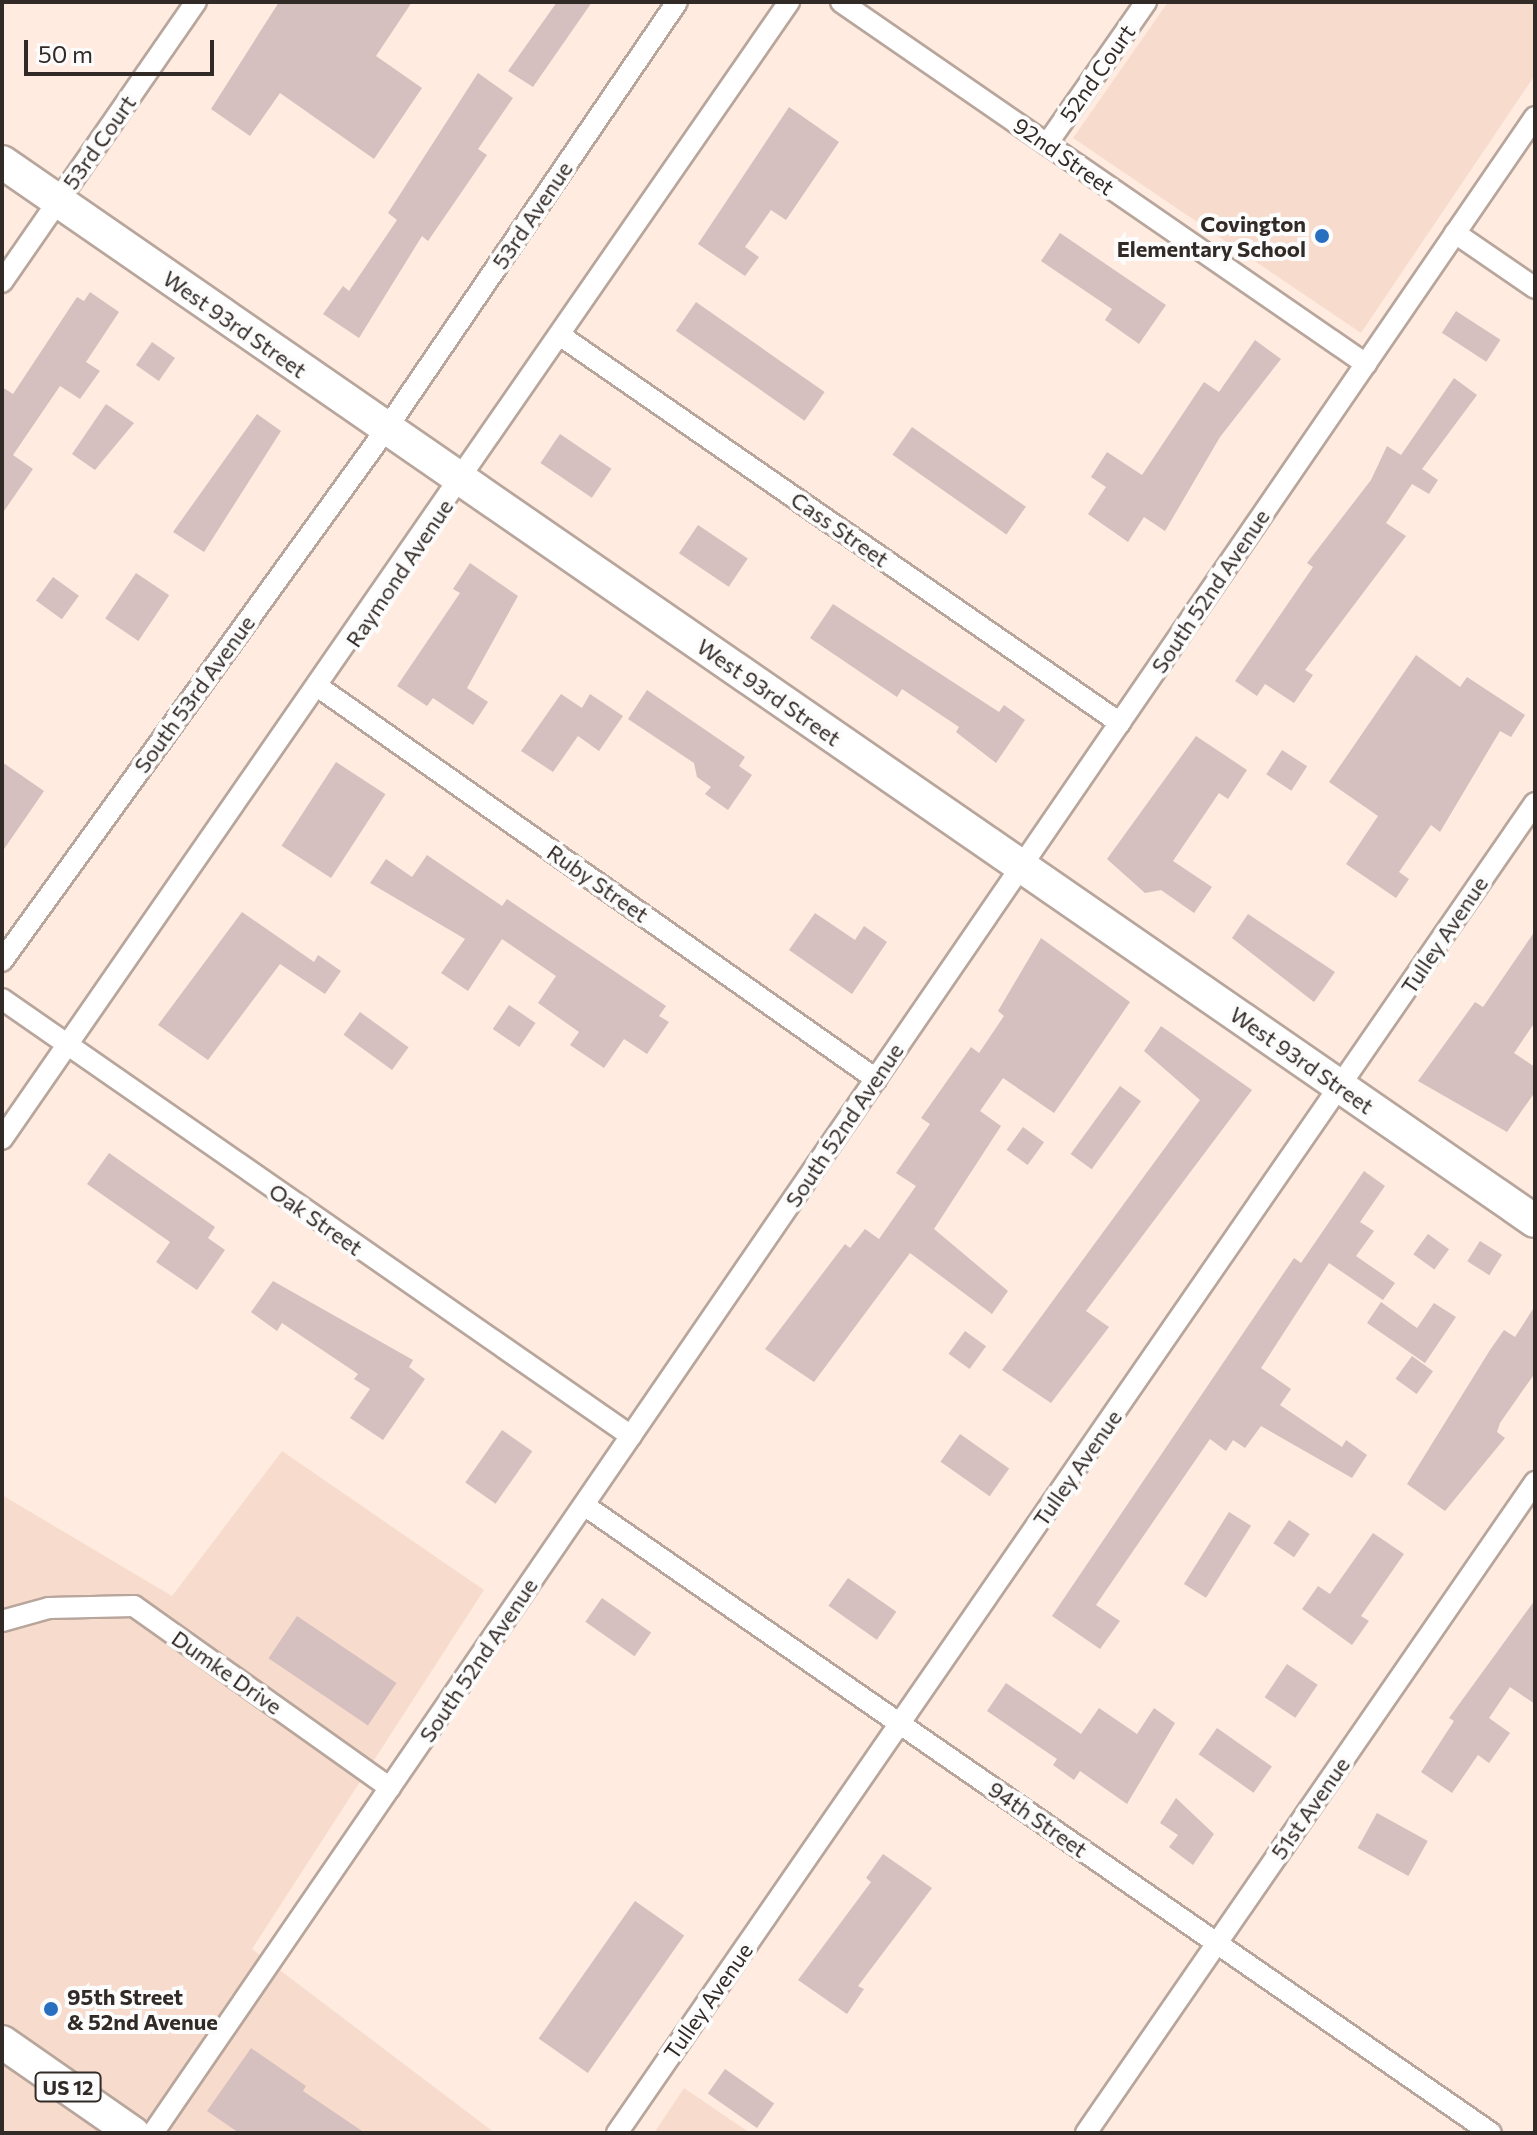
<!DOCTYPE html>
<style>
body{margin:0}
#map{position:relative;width:1537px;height:2135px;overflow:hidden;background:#ffebe0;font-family:Commissioner,sans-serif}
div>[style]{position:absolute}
.built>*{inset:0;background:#f7dccd}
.building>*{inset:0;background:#d6bfbf;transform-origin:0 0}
.roads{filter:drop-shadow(2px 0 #b8a69c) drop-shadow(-2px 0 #b8a69c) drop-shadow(0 2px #b8a69c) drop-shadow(0 -2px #b8a69c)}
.minor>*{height:20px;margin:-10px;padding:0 10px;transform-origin:10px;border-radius:10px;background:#fff}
.primary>*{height:32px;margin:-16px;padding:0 16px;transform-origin:16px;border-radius:16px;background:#fff}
.dots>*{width:22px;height:22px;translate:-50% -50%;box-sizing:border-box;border:4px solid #fcfcfc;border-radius:50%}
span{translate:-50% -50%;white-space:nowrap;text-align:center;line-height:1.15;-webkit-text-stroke:8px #fcfcfc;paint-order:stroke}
.shield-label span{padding:2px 6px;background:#fcfcfc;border:2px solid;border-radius:6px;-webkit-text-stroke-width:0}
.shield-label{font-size:20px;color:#322a26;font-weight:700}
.street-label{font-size:22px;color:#322a26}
.poi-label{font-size:22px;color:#322a26;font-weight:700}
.right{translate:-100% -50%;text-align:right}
.left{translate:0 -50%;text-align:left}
.frame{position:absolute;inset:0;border:4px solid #322a26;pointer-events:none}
.scale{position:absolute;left:24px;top:40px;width:190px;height:36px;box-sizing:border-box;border:4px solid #322a26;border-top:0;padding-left:10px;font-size:24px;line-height:28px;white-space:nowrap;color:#322a26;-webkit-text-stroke:6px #fcfcfc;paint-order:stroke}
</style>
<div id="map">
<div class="built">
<div style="clip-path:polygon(1168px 2px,1535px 2px,1535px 75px,1361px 333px,1073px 138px)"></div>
<div style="clip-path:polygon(282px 1451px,484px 1590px,252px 1949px,495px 2133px,2px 2133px,2px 1495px,172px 1596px)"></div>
<div style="clip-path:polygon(684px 2088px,750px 2133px,654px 2133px)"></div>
</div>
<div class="building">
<div style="clip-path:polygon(279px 2px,412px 2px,376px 56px,422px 88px,374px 159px,280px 93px,250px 136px,211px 109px)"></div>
<div style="clip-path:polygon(557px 2px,592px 2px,533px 87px,508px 71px)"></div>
<div style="clip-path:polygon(478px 73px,513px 98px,478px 149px,487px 155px,428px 241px,422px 236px,359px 338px,323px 314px,343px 286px,349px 291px,397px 220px,388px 213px)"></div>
<div style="clip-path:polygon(789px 107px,839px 142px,786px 220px,771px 210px,745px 247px,759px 257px,745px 276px,698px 244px)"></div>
<div style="clip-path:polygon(1060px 233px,1166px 305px,1139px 344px,1105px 320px,1112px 309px,1041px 261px)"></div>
<div style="clip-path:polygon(90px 292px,119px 312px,86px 362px,100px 371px,80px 399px,60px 386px,13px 455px,33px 469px,2px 514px,2px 387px,13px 394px,77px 297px,84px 301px)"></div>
<div style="left:696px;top:302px;width:157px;height:35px;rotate:35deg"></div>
<div style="left:1456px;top:311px;width:53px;height:26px;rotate:33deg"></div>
<div style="clip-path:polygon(1255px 340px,1281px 359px,1220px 437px,1165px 531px,1144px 517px,1128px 542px,1088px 514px,1106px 487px,1091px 477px,1107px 452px,1142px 475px,1204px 382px,1219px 392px)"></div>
<div style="left:152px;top:342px;width:28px;height:28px;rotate:35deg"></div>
<div style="clip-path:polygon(1454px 378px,1477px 395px,1422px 469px,1438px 480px,1429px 494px,1412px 484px,1386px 523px,1406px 536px,1305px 670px,1313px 675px,1294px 703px,1265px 684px,1257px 696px,1235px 681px,1313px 567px,1307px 563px,1371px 480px,1387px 446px,1401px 455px)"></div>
<div style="clip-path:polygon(106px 404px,134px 423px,95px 470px,72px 454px)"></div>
<div style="clip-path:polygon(257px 414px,281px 431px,204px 552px,173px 532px)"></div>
<div style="left:912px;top:427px;width:139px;height:34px;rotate:35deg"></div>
<div style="left:560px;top:434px;width:62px;height:35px;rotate:34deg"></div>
<div style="left:698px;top:525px;width:60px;height:34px;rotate:34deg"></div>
<div style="clip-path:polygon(470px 563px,518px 596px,467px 688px,488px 702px,473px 725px,433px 698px,427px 706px,397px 686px,460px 593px,453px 589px)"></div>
<div style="left:136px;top:573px;width:40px;height:55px;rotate:34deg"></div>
<div style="left:53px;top:577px;width:32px;height:29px;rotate:36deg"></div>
<div style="clip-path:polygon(833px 604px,999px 712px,1004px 705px,1025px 720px,996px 763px,956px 732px,959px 727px,902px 689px,897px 697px,810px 638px)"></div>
<div style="clip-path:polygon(1416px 655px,1460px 687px,1467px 677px,1525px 715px,1511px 737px,1500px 731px,1440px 832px,1431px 825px,1399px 872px,1409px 879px,1396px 898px,1346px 864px,1378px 816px,1329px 782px)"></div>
<div style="clip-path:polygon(647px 690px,745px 757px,739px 766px,752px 775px,728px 810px,705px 794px,711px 787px,697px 777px,694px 763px,628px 719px)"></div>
<div style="clip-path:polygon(561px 694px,582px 708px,590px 694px,623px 716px,599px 751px,578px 736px,553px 772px,521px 751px)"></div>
<div style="clip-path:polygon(1196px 736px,1247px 770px,1228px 799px,1219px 793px,1173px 861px,1212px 887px,1194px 913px,1161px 890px,1145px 893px,1107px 859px)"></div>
<div style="left:1282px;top:750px;width:30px;height:29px;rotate:33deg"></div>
<div style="clip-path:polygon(2px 762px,44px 791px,2px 852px)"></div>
<div style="left:336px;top:762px;width:59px;height:100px;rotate:33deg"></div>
<div style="clip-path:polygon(427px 855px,502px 906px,507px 899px,666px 1006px,659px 1016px,669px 1022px,647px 1054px,624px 1039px,604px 1068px,570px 1045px,579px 1032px,538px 1003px,556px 976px,502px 939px,468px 991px,441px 973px,465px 939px,370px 883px,386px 859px,412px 877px)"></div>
<div style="clip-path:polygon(242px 912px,314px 962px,318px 955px,341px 971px,325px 994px,280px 964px,208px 1060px,158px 1025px)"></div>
<div style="clip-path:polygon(815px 913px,855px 940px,864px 926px,887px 942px,852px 994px,789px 950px)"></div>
<div style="clip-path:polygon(1248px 914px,1335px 972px,1314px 1002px,1232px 938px)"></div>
<div style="clip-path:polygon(1535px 931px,1535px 1022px,1514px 1053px,1535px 1067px,1535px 1092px,1507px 1132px,1418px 1081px,1475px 1002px,1483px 1007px)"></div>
<div style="clip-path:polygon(1041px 938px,1130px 1002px,1054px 1113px,1003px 1078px,980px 1111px,1001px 1126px,934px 1229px,1008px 1291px,992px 1314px,910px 1253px,814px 1382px,765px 1349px,845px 1244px,850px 1248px,865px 1229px,879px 1239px,916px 1186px,896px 1173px,930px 1124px,921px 1118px,971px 1047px,979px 1053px,1004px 1016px,998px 1011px)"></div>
<div style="left:509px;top:1005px;width:32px;height:29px;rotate:34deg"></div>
<div style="left:360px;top:1012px;width:60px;height:28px;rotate:36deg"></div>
<div style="clip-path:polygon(1161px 1026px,1252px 1090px,1086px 1311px,1109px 1327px,1051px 1403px,1002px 1370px,1200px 1100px,1144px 1051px)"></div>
<div style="left:1120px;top:1086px;width:26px;height:84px;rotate:36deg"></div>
<div style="left:1023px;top:1127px;width:26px;height:28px;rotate:36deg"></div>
<div style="clip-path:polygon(109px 1153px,215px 1227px,208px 1238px,225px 1250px,197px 1290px,156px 1262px,170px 1242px,87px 1184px)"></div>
<div style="clip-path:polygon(1364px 1171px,1385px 1186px,1360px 1222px,1374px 1231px,1356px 1256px,1395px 1283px,1383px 1300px,1329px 1263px,1261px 1368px,1291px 1389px,1280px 1405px,1342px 1447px,1346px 1440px,1367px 1455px,1352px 1478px,1261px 1426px,1245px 1448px,1233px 1440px,1226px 1451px,1210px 1439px,1096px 1605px,1120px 1621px,1100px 1649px,1052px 1616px,1294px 1258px,1301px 1263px)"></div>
<div style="left:1428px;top:1234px;width:26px;height:25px;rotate:36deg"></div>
<div style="left:1480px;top:1241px;width:26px;height:24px;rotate:32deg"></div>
<div style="clip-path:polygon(273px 1281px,413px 1360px,409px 1367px,425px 1379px,383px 1440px,350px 1418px,370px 1389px,354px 1379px,358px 1374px,282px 1323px,277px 1331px,251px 1312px)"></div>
<div style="clip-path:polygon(1381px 1302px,1417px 1328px,1434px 1303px,1456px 1317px,1425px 1363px,1367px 1323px)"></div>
<div style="clip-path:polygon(1535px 1306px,1535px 1373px,1500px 1423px,1497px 1432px,1505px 1438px,1445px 1511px,1407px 1484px,1490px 1350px,1504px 1330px,1515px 1337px)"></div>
<div style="left:965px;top:1331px;width:26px;height:28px;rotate:36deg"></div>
<div style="left:1412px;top:1356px;width:26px;height:28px;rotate:36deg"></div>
<div style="left:502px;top:1430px;width:37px;height:64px;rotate:35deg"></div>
<div style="left:960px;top:1434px;width:60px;height:34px;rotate:35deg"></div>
<div style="left:1229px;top:1512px;width:26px;height:85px;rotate:32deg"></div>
<div style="left:1289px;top:1520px;width:25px;height:28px;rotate:34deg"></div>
<div style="clip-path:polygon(1373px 1533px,1404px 1554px,1361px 1616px,1369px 1621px,1352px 1645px,1302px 1609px,1318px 1586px,1330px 1594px)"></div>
<div style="left:848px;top:1578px;width:59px;height:34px;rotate:35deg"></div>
<div style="left:602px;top:1598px;width:60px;height:29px;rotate:35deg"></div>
<div style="clip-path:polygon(1535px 1600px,1535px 1704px,1510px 1687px,1489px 1718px,1510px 1733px,1489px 1763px,1478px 1755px,1452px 1793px,1421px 1772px,1454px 1721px,1449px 1718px)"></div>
<div style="left:297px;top:1616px;width:120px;height:51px;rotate:34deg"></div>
<div style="left:1287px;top:1664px;width:37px;height:40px;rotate:34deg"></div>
<div style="clip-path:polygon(1006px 1683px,1081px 1734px,1099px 1708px,1137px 1734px,1154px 1708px,1175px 1723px,1127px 1804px,1080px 1771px,1074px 1780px,1053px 1765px,1057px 1759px,987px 1711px)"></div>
<div style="left:1217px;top:1728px;width:67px;height:32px;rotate:35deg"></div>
<div style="clip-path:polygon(1176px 1798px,1214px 1834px,1193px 1865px,1169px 1847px,1178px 1835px,1160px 1823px)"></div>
<div style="left:1377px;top:1813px;width:58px;height:40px;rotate:29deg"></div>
<div style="clip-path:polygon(883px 1854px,932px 1888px,858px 1986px,864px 1989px,847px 2014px,798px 1980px,871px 1882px,866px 1878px)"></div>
<div style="left:635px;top:1901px;width:60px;height:168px;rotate:35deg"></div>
<div style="clip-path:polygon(251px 2048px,306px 2086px,303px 2091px,365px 2133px,239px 2133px,207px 2111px)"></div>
<div style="left:725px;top:2069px;width:60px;height:30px;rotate:35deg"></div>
</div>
<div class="roads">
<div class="minor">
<div style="left:841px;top:2px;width:638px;rotate:34.59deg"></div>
<div style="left:1047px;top:144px;width:173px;rotate:-55.1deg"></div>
<div style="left:1455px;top:233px;width:97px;rotate:34.5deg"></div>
<div style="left:2px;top:282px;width:341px;rotate:-55.3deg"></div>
<div style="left:561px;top:336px;width:680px;rotate:34.7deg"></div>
<div style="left:320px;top:688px;width:680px;rotate:35.12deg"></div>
<div style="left:2px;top:961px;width:658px;rotate:-54.16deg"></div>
<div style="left:387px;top:428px;width:515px;rotate:-55.75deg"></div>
<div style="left:2px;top:999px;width:766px;rotate:34.79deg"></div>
<div style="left:2px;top:1139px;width:1383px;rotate:-55.31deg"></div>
<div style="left:584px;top:1505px;width:1103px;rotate:34.7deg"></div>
<div style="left:2px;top:1621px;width:49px;rotate:-15.5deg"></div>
<div style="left:49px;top:1608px;width:85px;rotate:-1.3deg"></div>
<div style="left:134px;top:1606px;width:314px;rotate:35.4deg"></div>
<div style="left:153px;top:2133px;width:2444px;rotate:-55.57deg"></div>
<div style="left:617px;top:2133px;width:1616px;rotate:-55.39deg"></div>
<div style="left:1086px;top:2133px;width:791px;rotate:-55.41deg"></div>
</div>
<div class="primary">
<div style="left:2px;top:162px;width:1863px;rotate:34.64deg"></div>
<div style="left:2px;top:2042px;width:160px;rotate:34.8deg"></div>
</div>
</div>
<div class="dots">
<div style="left:1322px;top:236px;background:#296fc0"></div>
<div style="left:51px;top:2009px;background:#296fc0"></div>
</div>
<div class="shield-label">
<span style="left:68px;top:2087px">US 12</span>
</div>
<div class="street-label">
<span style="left:1097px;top:73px;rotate:-55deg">52nd Court</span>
<span style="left:99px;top:142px;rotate:-55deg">53rd Court</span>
<span style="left:1064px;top:156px;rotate:35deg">92nd Street</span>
<span style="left:532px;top:215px;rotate:-56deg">53rd Avenue</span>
<span style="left:235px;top:324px;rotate:35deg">West 93rd Street</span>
<span style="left:840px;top:529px;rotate:35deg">Cass Street</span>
<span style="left:399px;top:573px;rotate:-56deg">Raymond Avenue</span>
<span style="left:1210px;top:591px;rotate:-56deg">South 52nd Avenue</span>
<span style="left:769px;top:692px;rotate:35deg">West 93rd Street</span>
<span style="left:194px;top:694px;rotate:-54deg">South 53rd Avenue</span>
<span style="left:598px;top:883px;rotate:35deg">Ruby Street</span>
<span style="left:1444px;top:935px;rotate:-56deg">Tulley Avenue</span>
<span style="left:1302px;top:1060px;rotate:35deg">West 93rd Street</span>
<span style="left:844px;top:1125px;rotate:-56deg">South 52nd Avenue</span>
<span style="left:316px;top:1219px;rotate:35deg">Oak Street</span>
<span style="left:1077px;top:1468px;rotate:-55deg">Tulley Avenue</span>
<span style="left:478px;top:1660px;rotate:-56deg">South 52nd Avenue</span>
<span style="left:227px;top:1672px;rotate:35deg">Dumke Drive</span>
<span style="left:1310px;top:1808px;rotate:-55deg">51st Avenue</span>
<span style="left:1038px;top:1819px;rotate:35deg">94th Street</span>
<span style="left:708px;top:2001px;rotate:-55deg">Tulley Avenue</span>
</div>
<div class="poi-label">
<span class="right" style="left:1306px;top:236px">Covington<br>Elementary School</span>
<span class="left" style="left:67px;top:2009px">95th Street<br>&amp; 52nd Avenue</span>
</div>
<div class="frame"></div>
<div class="scale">50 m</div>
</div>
